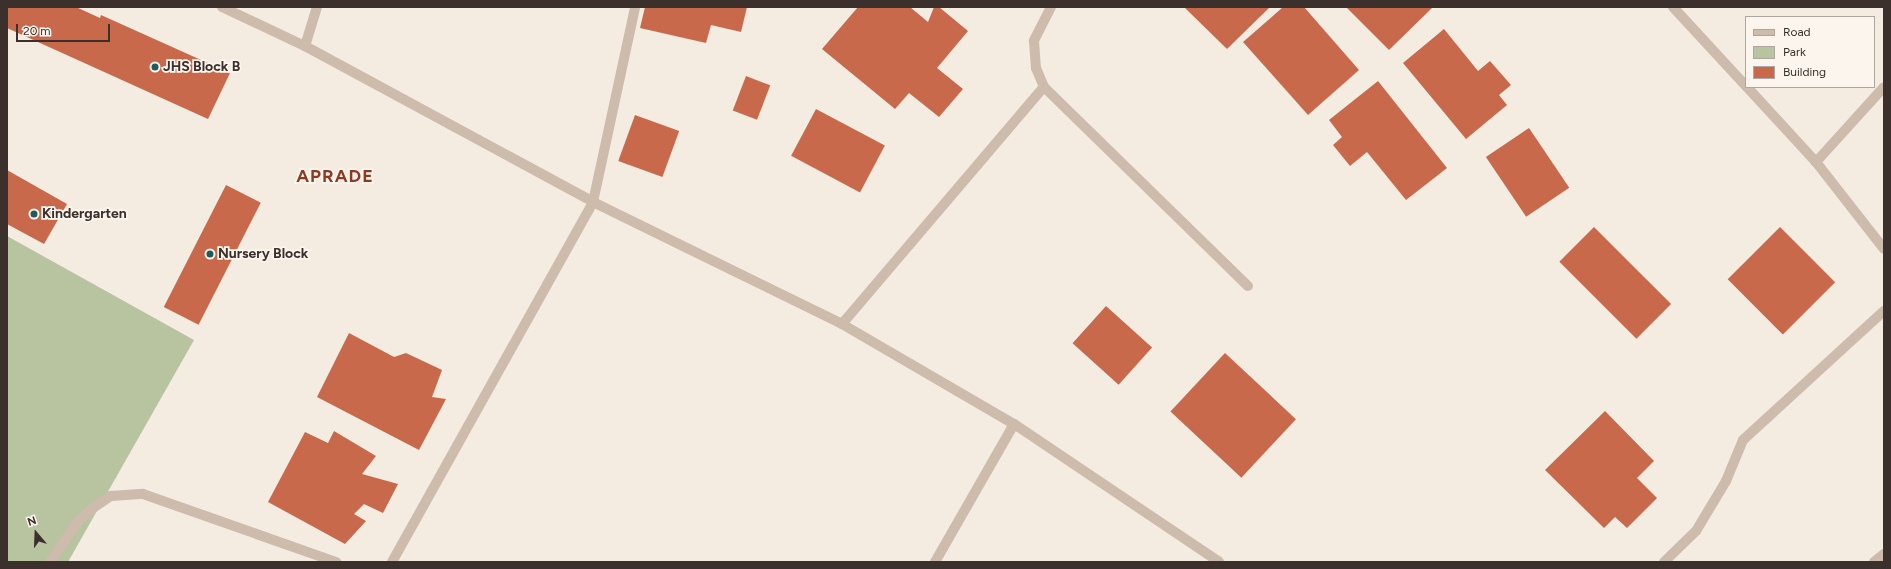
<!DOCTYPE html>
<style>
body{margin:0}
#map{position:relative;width:1891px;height:569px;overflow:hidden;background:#f4ebe1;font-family:Figtree,sans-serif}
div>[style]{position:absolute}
.green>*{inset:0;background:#b8c4a0}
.building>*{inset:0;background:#c8694b;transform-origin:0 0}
.minor>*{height:10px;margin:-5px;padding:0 5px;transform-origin:5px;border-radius:5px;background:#cdbbac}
.dots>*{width:11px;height:11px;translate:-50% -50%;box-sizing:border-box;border:2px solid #fbf5ee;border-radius:50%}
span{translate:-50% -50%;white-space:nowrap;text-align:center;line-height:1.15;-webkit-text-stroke:3.5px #fbf5ee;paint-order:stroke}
.poi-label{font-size:14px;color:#3b302b;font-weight:700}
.left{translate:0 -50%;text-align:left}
.district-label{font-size:18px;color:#8c3b22;font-weight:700;letter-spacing:1px}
.frame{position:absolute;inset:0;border:8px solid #3b302b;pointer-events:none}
.legend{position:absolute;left:1745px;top:16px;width:130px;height:72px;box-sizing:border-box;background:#fbf5ee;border:1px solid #aea6a0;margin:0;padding:5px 7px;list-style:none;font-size:12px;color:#3b302b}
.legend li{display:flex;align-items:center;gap:8px;height:20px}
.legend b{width:20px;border:1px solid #aea6a0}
.north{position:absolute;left:16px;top:513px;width:40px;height:40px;-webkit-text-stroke:3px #fbf5ee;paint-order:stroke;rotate:341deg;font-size:11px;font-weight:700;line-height:16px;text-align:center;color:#3b302b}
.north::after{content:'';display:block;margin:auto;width:14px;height:18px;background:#3b302b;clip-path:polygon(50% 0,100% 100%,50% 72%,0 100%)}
.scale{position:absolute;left:16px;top:24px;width:94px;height:18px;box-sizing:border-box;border:2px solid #3b302b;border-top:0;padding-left:5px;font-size:12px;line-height:14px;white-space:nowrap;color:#3b302b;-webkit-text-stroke:3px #fbf5ee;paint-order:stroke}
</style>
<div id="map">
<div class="green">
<div style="clip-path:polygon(7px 236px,194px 340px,68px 562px,7px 562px)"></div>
</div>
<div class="building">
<div style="clip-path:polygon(7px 7px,76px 7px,100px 18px,101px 15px,230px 73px,208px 119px,7px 28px)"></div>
<div style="clip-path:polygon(645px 7px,747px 7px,741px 32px,711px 25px,706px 43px,640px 28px)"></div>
<div style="clip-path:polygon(858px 7px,910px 7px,928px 22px,934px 7px,939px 7px,968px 31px,937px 68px,963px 89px,939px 117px,909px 93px,895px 109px,822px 49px)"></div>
<div style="clip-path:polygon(1184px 7px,1270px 7px,1227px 49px)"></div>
<div style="clip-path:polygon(1283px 7px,1304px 7px,1359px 70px,1308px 115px,1243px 42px)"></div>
<div style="clip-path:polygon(1346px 7px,1433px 7px,1389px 50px)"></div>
<div style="clip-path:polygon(1444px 29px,1478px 71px,1490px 61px,1511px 85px,1499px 95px,1507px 105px,1466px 139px,1403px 63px)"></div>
<div style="left:746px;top:76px;width:26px;height:37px;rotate:21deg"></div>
<div style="clip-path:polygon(1378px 81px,1447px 168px,1406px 200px,1367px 152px,1350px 166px,1333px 145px,1342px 137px,1329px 120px)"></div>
<div style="left:816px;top:109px;width:78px;height:53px;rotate:28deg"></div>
<div style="left:635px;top:115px;width:47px;height:49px;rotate:20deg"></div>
<div style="left:1529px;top:128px;width:72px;height:52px;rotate:56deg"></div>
<div style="clip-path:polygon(7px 170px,67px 204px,44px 244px,7px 224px)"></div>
<div style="left:226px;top:185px;width:39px;height:137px;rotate:27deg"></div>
<div style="left:1594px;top:227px;width:109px;height:49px;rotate:45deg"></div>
<div style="left:1780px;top:227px;width:78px;height:74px;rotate:45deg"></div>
<div style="left:1106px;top:306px;width:62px;height:50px;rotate:42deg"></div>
<div style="clip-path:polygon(349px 333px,394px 357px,406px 353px,442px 370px,432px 397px,446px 399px,419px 450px,317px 397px)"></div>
<div style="left:1225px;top:353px;width:97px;height:80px;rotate:43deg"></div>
<div style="clip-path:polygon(1605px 411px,1654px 461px,1637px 478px,1657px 498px,1627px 528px,1615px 517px,1604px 528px,1545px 470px)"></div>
<div style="clip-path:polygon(334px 431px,376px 456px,362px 474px,398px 484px,383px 513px,364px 504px,354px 514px,366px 521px,345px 544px,268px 502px,305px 432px,328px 443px)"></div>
</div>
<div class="minor">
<div style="left:222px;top:7px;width:92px;rotate:25.2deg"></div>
<div style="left:305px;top:46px;width:328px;rotate:28.4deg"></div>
<div style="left:593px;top:202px;width:277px;rotate:26.1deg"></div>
<div style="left:842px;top:324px;width:199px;rotate:30.2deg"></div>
<div style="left:1014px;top:424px;width:247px;rotate:33.9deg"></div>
<div style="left:1051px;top:7px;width:38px;rotate:117deg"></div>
<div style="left:1034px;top:41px;width:27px;rotate:86deg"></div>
<div style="left:1036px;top:68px;width:21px;rotate:67deg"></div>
<div style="left:1044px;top:87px;width:285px;rotate:44.3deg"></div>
<div style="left:1673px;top:7px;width:108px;rotate:47.3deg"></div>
<div style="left:305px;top:46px;width:41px;rotate:-72.9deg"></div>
<div style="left:1747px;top:87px;width:102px;rotate:47.4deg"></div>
<div style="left:1816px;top:162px;width:110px;rotate:52deg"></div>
<div style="left:1816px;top:162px;width:101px;rotate:-47.8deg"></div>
<div style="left:842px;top:324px;width:311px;rotate:-49.6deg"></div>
<div style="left:50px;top:562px;width:50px;rotate:-55.7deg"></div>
<div style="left:78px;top:521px;width:20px;rotate:-41deg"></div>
<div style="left:93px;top:508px;width:22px;rotate:-34deg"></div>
<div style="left:111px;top:496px;width:32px;rotate:-4deg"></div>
<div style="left:143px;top:494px;width:205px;rotate:19.4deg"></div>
<div style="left:392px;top:562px;width:412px;rotate:-60.8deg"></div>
<div style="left:593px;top:202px;width:199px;rotate:-77.8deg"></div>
<div style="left:935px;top:562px;width:159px;rotate:-60.2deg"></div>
<div style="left:1664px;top:562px;width:45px;rotate:-44.1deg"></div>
<div style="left:1696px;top:531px;width:58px;rotate:-59deg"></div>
<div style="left:1726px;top:481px;width:44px;rotate:-67.5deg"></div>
<div style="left:1743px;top:440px;width:191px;rotate:-42.5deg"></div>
<div style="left:1874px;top:562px;width:13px;rotate:-39deg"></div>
</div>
<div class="dots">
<div style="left:155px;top:67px;background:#1f5a5e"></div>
<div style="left:34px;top:214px;background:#1f5a5e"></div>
<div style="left:210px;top:254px;background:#1f5a5e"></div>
</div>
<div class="poi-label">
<span class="left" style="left:163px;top:67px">JHS Block B</span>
<span class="left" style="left:42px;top:214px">Kindergarten</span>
<span class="left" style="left:218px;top:254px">Nursery Block</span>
</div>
<div class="district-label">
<span style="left:335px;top:176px">APRADE</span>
</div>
<div class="frame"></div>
<ul class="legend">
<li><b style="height:5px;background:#cdbbac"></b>Road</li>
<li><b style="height:11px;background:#b8c4a0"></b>Park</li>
<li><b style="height:11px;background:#c8694b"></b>Building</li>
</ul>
<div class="north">N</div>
<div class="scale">20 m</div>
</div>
